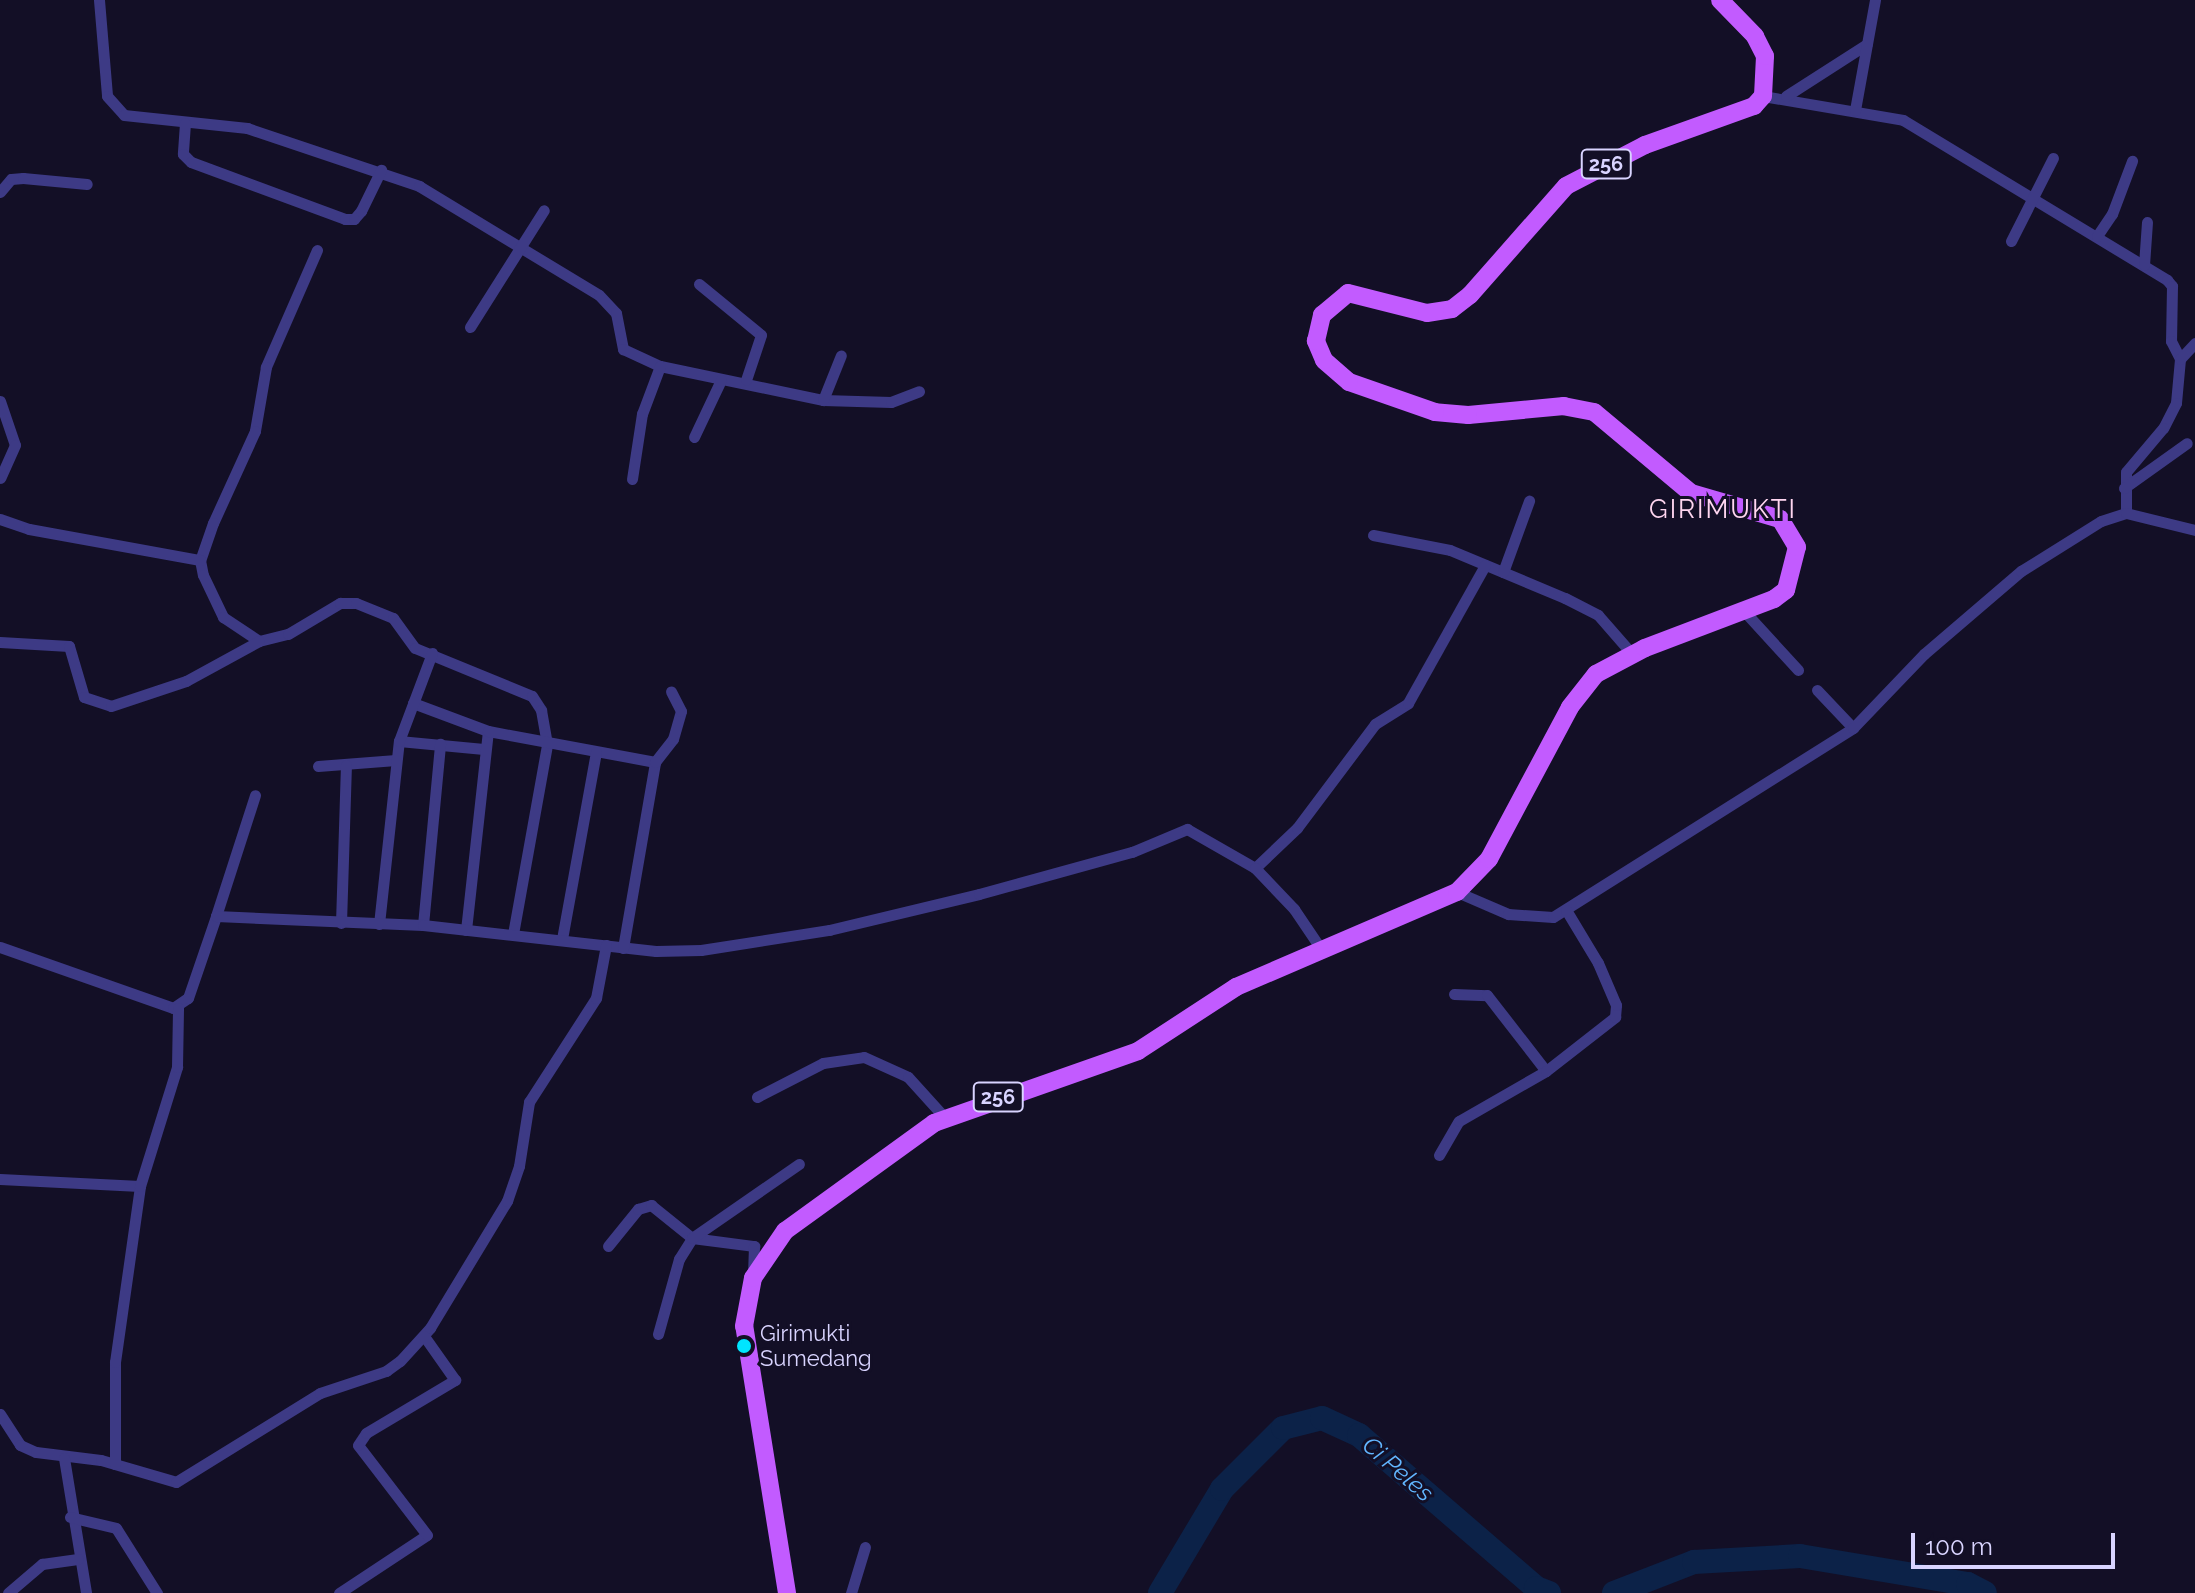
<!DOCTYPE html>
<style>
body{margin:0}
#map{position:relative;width:2195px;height:1593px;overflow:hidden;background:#130f26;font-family:Raleway,sans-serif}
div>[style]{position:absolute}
.river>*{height:24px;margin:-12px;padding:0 12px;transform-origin:12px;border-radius:12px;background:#0c2248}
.street>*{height:11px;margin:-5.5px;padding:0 5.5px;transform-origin:5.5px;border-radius:5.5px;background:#3d3a85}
.primary>*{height:18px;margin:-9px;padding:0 9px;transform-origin:9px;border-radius:9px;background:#c25bff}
.dots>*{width:22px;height:22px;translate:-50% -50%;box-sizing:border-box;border:4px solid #130f26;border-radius:50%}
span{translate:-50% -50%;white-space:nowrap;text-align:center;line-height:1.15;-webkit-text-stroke:6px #130f26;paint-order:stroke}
.shield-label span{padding:2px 6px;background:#130f26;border:2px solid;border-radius:6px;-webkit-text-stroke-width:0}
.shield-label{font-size:20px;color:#d9d4ff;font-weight:700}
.poi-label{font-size:22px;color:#d9d4ff}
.left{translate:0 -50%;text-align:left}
.water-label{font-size:24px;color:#62b6ff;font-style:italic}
.quarter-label{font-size:26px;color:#ffd6f0;letter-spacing:2px}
.scale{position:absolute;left:1911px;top:1533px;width:204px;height:36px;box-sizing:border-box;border:4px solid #d9d4ff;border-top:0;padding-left:10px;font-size:24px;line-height:28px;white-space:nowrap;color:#d9d4ff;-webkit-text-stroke:6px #130f26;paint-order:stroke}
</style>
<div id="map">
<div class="river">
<div style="left:1160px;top:1593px;width:121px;rotate:-59.2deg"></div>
<div style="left:1222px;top:1489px;width:86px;rotate:-45deg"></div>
<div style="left:1283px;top:1428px;width:40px;rotate:-14.4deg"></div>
<div style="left:1322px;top:1418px;width:41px;rotate:24.7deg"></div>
<div style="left:1359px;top:1435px;width:234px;rotate:40.8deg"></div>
<div style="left:1536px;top:1588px;width:14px;rotate:21deg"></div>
<div style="left:1614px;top:1593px;width:86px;rotate:-21.2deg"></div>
<div style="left:1694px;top:1562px;width:106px;rotate:-3.2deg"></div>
<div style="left:1800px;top:1556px;width:170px;rotate:9.5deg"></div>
<div style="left:1968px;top:1584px;width:19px;rotate:28deg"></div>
</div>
<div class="street">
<div style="left:99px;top:0;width:96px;rotate:85.2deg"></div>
<div style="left:107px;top:96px;width:25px;rotate:48deg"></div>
<div style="left:124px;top:115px;width:124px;rotate:6deg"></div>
<div style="left:247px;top:128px;width:182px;rotate:18.6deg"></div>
<div style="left:419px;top:186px;width:210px;rotate:31.2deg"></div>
<div style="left:599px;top:295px;width:25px;rotate:47deg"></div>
<div style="left:616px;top:313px;width:37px;rotate:79deg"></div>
<div style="left:623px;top:349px;width:41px;rotate:24.7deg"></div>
<div style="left:660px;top:366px;width:167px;rotate:11.8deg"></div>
<div style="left:823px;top:400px;width:68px;rotate:1.7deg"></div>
<div style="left:891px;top:402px;width:30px;rotate:-21deg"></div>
<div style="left:1763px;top:96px;width:142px;rotate:9.7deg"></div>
<div style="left:1903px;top:120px;width:309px;rotate:31.2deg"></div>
<div style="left:2167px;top:280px;width:8px;rotate:50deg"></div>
<div style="left:2172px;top:286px;width:55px;rotate:91deg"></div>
<div style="left:2171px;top:341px;width:20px;rotate:63deg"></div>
<div style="left:2180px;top:359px;width:44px;rotate:95.2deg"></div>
<div style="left:2176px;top:403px;width:28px;rotate:117deg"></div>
<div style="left:2163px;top:428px;width:57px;rotate:130.1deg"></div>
<div style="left:2126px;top:472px;width:41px;rotate:90deg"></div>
<div style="left:1786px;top:96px;width:96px;rotate:-32.7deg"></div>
<div style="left:1855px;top:110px;width:112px;rotate:-79.7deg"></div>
<div style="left:185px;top:123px;width:31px;rotate:94deg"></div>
<div style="left:183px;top:154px;width:11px;rotate:45deg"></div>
<div style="left:191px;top:162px;width:164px;rotate:20.3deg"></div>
<div style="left:345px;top:219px;width:9px"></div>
<div style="left:354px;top:219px;width:11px;rotate:-49deg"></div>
<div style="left:361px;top:211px;width:46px;rotate:-64deg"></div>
<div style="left:0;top:192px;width:17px;rotate:-50deg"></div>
<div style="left:11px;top:179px;width:12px;rotate:-5deg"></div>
<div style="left:23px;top:178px;width:64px;rotate:5.4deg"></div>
<div style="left:2097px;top:236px;width:27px;rotate:-56deg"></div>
<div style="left:2112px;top:214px;width:57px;rotate:-69.3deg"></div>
<div style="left:2011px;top:241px;width:93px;rotate:-63.2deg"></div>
<div style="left:317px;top:250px;width:128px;rotate:113.6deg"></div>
<div style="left:266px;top:367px;width:65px;rotate:99.8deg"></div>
<div style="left:255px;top:431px;width:101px;rotate:114.5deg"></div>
<div style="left:213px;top:523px;width:39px;rotate:109deg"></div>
<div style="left:200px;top:560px;width:15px;rotate:79deg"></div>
<div style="left:203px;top:575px;width:47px;rotate:64.5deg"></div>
<div style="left:223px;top:617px;width:43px;rotate:33.7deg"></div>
<div style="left:259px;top:641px;width:30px;rotate:-14deg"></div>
<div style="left:288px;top:634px;width:61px;rotate:-30.8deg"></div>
<div style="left:340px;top:603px;width:16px"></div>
<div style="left:356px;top:603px;width:40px;rotate:22deg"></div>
<div style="left:393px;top:618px;width:37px;rotate:54deg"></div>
<div style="left:415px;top:648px;width:126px;rotate:22.3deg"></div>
<div style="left:532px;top:696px;width:17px;rotate:57deg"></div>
<div style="left:541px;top:710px;width:36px;rotate:80deg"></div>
<div style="left:547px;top:745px;width:192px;rotate:100.2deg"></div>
<div style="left:2144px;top:265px;width:43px;rotate:-86deg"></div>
<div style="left:699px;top:284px;width:80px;rotate:39.4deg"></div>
<div style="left:761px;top:335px;width:47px;rotate:108.4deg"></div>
<div style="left:470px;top:327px;width:138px;rotate:-57.7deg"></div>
<div style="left:2180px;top:359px;width:22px;rotate:-47deg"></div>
<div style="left:823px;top:400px;width:48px;rotate:-68.2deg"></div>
<div style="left:0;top:401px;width:46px;rotate:71.2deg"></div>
<div style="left:15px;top:445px;width:36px;rotate:114deg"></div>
<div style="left:694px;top:437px;width:63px;rotate:-64.7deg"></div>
<div style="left:632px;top:479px;width:66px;rotate:-81.3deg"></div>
<div style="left:642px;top:414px;width:51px;rotate:-69.4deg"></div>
<div style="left:2124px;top:488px;width:77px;rotate:-35.5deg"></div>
<div style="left:0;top:519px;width:31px;rotate:19deg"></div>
<div style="left:29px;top:529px;width:174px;rotate:10.3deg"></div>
<div style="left:1373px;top:535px;width:78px;rotate:11deg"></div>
<div style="left:1450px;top:550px;width:125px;rotate:22.7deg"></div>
<div style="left:1565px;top:598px;width:37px;rotate:27deg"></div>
<div style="left:1598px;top:615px;width:52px;rotate:48.9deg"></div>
<div style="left:1503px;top:572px;width:76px;rotate:-69.9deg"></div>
<div style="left:1744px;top:611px;width:80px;rotate:47.5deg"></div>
<div style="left:0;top:642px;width:69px;rotate:3.3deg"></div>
<div style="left:69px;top:646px;width:53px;rotate:73.6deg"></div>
<div style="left:84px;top:697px;width:28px;rotate:18deg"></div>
<div style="left:111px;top:706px;width:79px;rotate:-18.4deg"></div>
<div style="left:186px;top:681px;width:83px;rotate:-28.7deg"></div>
<div style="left:1817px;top:690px;width:52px;rotate:46.5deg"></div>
<div style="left:413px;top:703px;width:80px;rotate:20.5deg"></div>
<div style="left:399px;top:741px;width:85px;rotate:5.4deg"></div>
<div style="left:318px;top:766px;width:78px;rotate:-4.4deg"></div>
<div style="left:1255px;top:868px;width:58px;rotate:-43.6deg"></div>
<div style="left:1297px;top:828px;width:130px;rotate:-53.1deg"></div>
<div style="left:1375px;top:724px;width:39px;rotate:-32deg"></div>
<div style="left:1408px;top:703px;width:158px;rotate:-60.8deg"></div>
<div style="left:1457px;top:892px;width:56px;rotate:23.3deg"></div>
<div style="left:1508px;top:914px;width:45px;rotate:3.8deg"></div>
<div style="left:1553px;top:917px;width:355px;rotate:-32.2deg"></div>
<div style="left:1853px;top:728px;width:103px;rotate:-46.2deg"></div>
<div style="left:1924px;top:654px;width:128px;rotate:-40.6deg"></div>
<div style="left:2021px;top:571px;width:94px;rotate:-32deg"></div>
<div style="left:2101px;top:521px;width:26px;rotate:-18deg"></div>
<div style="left:2126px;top:513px;width:71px;rotate:13.8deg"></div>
<div style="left:216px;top:916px;width:127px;rotate:-72.1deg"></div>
<div style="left:341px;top:923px;width:158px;rotate:-88.2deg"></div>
<div style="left:379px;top:924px;width:184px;rotate:-83.8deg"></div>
<div style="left:399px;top:741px;width:94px;rotate:-69.4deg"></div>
<div style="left:423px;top:925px;width:182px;rotate:-84.6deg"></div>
<div style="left:466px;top:930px;width:200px;rotate:-83.7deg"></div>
<div style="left:488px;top:731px;width:170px;rotate:10.5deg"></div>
<div style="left:562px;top:939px;width:190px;rotate:-79.7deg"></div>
<div style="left:0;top:947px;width:183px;rotate:19.4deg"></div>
<div style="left:173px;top:1008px;width:18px;rotate:-34deg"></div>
<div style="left:188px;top:998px;width:87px;rotate:-71.1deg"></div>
<div style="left:216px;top:916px;width:207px;rotate:2.5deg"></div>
<div style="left:423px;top:925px;width:234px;rotate:6.4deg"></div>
<div style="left:656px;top:951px;width:45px;rotate:-1.3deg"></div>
<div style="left:701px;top:950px;width:130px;rotate:-8.9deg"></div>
<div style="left:829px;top:930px;width:154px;rotate:-13.5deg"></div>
<div style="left:979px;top:894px;width:159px;rotate:-15.4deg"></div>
<div style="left:1132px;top:852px;width:60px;rotate:-22.7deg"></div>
<div style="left:1187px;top:829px;width:78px;rotate:29.8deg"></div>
<div style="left:1255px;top:868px;width:57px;rotate:46.4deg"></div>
<div style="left:1294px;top:909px;width:48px;rotate:56deg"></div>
<div style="left:623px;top:948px;width:189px;rotate:-80.2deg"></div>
<div style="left:655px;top:762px;width:29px;rotate:-52deg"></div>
<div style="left:673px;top:739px;width:29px;rotate:-74deg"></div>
<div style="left:681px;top:711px;width:22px;rotate:-117deg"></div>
<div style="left:1454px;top:994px;width:33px;rotate:2deg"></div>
<div style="left:1487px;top:995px;width:96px;rotate:52.2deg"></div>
<div style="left:757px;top:1097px;width:74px;rotate:-27.3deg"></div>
<div style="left:823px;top:1063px;width:41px;rotate:-8.3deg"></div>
<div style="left:864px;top:1057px;width:48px;rotate:24.4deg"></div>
<div style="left:908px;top:1077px;width:55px;rotate:47.9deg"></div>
<div style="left:1439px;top:1155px;width:39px;rotate:-60deg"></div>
<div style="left:1459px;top:1121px;width:100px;rotate:-29.9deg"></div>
<div style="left:1546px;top:1071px;width:88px;rotate:-38deg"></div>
<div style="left:1615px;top:1017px;width:12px;rotate:-85deg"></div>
<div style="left:1616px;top:1005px;width:46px;rotate:-113.2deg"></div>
<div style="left:1598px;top:963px;width:62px;rotate:-121.1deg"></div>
<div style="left:0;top:1179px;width:140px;rotate:2.9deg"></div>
<div style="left:608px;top:1246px;width:48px;rotate:-51deg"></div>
<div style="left:638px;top:1209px;width:14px;rotate:-17deg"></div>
<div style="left:651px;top:1205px;width:53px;rotate:38.8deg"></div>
<div style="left:692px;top:1238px;width:63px;rotate:7.4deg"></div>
<div style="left:754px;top:1246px;width:30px;rotate:92deg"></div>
<div style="left:658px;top:1334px;width:78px;rotate:-74.4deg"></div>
<div style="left:679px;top:1259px;width:25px;rotate:-58deg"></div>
<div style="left:692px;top:1238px;width:130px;rotate:-34.7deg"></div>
<div style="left:0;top:1414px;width:37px;rotate:57deg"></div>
<div style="left:20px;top:1445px;width:17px;rotate:24deg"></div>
<div style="left:36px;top:1452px;width:65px;rotate:7deg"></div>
<div style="left:101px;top:1460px;width:78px;rotate:16.3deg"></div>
<div style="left:176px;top:1482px;width:169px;rotate:-31.7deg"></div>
<div style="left:320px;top:1393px;width:70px;rotate:-18.4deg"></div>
<div style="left:386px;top:1371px;width:17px;rotate:-36deg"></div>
<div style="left:400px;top:1361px;width:45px;rotate:-47.7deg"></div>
<div style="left:430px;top:1328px;width:149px;rotate:-58.8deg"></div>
<div style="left:507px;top:1201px;width:37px;rotate:-71deg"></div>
<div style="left:519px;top:1166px;width:65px;rotate:-81.1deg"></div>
<div style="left:529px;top:1102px;width:124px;rotate:-57.2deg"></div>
<div style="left:596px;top:998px;width:54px;rotate:-79.3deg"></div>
<div style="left:64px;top:1458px;width:137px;rotate:80.7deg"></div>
<div style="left:115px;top:1464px;width:102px;rotate:-90deg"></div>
<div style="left:115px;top:1362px;width:178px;rotate:-81.9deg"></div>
<div style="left:140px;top:1186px;width:125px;rotate:-72.7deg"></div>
<div style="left:177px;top:1067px;width:59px;rotate:-89deg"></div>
<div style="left:70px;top:1517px;width:47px;rotate:13.4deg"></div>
<div style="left:116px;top:1528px;width:77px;rotate:57.8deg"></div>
<div style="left:8px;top:1593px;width:45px;rotate:-40.5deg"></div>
<div style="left:42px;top:1564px;width:36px;rotate:-8deg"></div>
<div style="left:339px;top:1593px;width:105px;rotate:-33.4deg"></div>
<div style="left:427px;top:1535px;width:113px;rotate:-127.5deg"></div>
<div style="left:358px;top:1445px;width:14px;rotate:-56deg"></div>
<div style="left:366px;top:1433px;width:104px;rotate:-30.8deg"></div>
<div style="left:455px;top:1380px;width:54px;rotate:-125.2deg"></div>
<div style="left:851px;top:1593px;width:48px;rotate:-73.1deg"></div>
</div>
<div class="primary">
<div style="left:787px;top:1593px;width:270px;rotate:-99.1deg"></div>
<div style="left:744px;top:1326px;width:49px;rotate:-79.4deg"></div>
<div style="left:753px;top:1278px;width:57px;rotate:-55.8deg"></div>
<div style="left:785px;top:1231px;width:184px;rotate:-35.9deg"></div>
<div style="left:934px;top:1123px;width:216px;rotate:-19.4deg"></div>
<div style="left:1138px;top:1051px;width:117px;rotate:-33.1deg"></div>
<div style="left:1236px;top:987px;width:241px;rotate:-23.3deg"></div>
<div style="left:1457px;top:892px;width:46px;rotate:-45.9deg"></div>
<div style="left:1489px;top:859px;width:172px;rotate:-61.9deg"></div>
<div style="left:1570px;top:707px;width:42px;rotate:-51.8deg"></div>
<div style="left:1596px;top:674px;width:55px;rotate:-28deg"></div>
<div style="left:1645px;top:648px;width:138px;rotate:-20.8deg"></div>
<div style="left:1774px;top:599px;width:15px;rotate:-37deg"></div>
<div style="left:1786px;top:590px;width:44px;rotate:-75.7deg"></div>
<div style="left:1797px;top:547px;width:33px;rotate:-121deg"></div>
<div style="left:1780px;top:519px;width:93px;rotate:-163.7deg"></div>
<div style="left:1691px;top:493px;width:126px;rotate:-140.1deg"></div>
<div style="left:1594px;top:412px;width:31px;rotate:-169deg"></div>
<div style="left:1564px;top:406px;width:96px;rotate:174.6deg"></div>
<div style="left:1468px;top:415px;width:33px;rotate:-175deg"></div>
<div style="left:1435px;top:412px;width:91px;rotate:-160.8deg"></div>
<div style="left:1349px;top:382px;width:33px;rotate:-139deg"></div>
<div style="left:1324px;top:360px;width:21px;rotate:-113deg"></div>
<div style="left:1316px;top:341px;width:27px;rotate:-77deg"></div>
<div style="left:1322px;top:315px;width:34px;rotate:-40deg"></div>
<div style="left:1348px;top:293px;width:81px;rotate:14.2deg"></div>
<div style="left:1427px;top:313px;width:25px;rotate:-9deg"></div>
<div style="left:1452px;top:309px;width:23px;rotate:-38deg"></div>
<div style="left:1470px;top:295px;width:145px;rotate:-48.6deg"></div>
<div style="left:1566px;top:186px;width:89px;rotate:-27.4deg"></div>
<div style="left:1645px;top:145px;width:116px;rotate:-19.7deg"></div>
<div style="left:1754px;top:106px;width:13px;rotate:-48deg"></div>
<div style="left:1763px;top:96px;width:40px;rotate:-87.1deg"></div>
<div style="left:1765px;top:56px;width:22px;rotate:-117deg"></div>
<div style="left:1755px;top:36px;width:50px;rotate:-134.2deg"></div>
</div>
<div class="dots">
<div style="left:744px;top:1346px;background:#00e5ff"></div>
</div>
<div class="shield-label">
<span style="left:1606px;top:164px">256</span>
<span style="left:998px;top:1097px">256</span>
</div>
<div class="poi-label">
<span class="left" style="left:760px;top:1346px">Girimukti<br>Sumedang</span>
</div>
<div class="water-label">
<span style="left:1398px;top:1469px;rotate:41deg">Ci Peles</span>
</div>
<div class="quarter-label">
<span style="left:1723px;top:510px">GIRIMUKTI</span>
</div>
<div class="scale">100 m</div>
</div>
